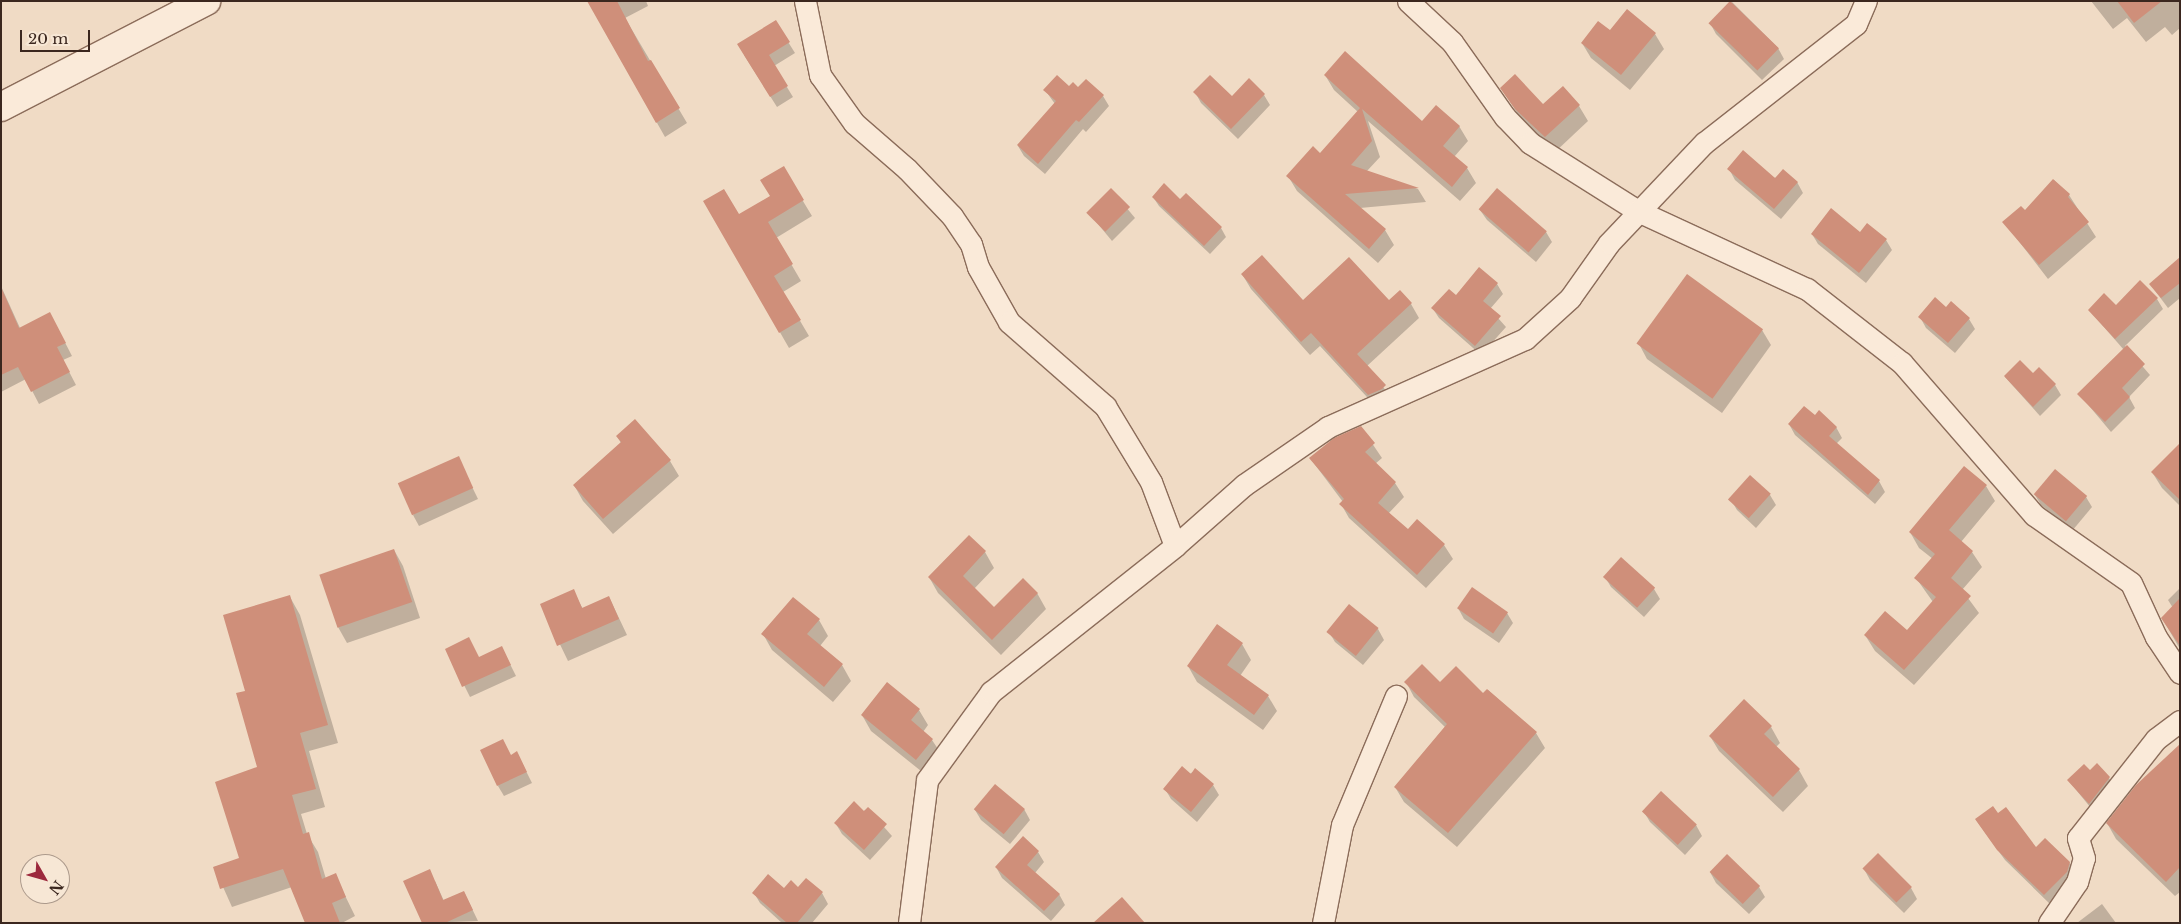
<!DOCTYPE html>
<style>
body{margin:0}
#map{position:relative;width:2181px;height:924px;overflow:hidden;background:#f0dbc5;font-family:"Libre Baskerville",serif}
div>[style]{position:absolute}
.shadow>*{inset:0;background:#0003}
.building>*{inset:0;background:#cf8f7a;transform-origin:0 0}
.roads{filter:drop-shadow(1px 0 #8b6c5a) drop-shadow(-1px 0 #8b6c5a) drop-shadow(0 1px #8b6c5a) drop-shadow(0 -1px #8b6c5a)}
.minor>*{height:21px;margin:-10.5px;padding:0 10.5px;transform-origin:10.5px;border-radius:10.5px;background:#faead9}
.secondary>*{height:28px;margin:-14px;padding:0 14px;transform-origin:14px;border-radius:14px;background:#faead9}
span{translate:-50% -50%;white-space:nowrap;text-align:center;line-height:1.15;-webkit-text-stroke:5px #f7e7d5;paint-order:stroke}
.frame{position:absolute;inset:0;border:2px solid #3b271f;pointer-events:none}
.north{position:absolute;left:20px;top:854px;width:50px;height:50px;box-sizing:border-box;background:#f7e7d5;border:1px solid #ac9a8c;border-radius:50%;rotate:128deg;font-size:14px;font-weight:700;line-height:20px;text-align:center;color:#3b271f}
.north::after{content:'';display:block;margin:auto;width:18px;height:22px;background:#9c293d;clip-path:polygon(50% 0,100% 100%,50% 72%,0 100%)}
.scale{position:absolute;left:20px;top:30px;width:70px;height:22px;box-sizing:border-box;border:2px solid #3b271f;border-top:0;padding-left:6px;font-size:15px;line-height:18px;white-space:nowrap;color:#3b271f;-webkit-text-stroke:4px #f7e7d5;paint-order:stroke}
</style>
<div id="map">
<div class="shadow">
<div style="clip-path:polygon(588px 1px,646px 1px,648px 6px,625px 18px,687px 123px,665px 137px)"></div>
<div style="clip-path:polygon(2091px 1px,2180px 1px,2180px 28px,2172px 35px,2165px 27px,2146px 42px,2127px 18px,2113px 29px)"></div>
<div style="clip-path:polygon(1732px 2px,1778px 48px,1784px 59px,1762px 80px,1716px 34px,1710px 23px)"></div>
<div style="clip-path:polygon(775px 21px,795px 53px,774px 66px,793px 97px,777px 107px,744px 55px)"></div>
<div style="clip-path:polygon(1655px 34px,1664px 49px,1630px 90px,1591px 58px,1582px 43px)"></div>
<div style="clip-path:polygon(1325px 75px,1422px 122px,1459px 126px,1468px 141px,1454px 157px,1467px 168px,1476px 183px,1460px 201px,1368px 121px,1380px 157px,1367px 171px,1418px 189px,1426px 202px,1360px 208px,1385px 230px,1394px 245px,1378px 263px,1297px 191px,1288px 176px,1320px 155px,1358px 112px,1334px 90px)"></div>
<div style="clip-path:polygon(1069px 88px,1103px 96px,1109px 106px,1086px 132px,1083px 129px,1045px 174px,1024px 156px,1018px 146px,1055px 104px,1045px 90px)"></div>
<div style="clip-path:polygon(1501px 88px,1543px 106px,1579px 106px,1588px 121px,1554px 153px,1525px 125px)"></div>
<div style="clip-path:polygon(1195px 92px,1232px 98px,1264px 95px,1270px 105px,1238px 139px,1201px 103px)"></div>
<div style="clip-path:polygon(783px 168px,812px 216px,776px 238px,801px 281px,783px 292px,809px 336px,789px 348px,705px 202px,738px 216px,771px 196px)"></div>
<div style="clip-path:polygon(1729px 169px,1797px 182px,1803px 193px,1781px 219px,1735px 180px)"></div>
<div style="clip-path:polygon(2054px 180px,2069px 195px,2096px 237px,2048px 279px,2004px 222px,2025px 212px)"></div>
<div style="clip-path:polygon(1111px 189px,1135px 218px,1112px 241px,1088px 212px)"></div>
<div style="clip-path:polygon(1153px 197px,1180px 201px,1221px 228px,1226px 237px,1210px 254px,1159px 206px)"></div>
<div style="clip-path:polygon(1480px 210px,1546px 232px,1552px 242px,1536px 262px,1487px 220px)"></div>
<div style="clip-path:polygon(1812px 234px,1886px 240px,1892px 250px,1866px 283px,1818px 244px)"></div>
<div style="clip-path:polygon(2180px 259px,2180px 298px,2168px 308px,2150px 284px)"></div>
<div style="clip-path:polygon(1479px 269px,1497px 284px,1503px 294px,1490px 309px,1506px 327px,1481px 355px,1439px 318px,1433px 309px,1456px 297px)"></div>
<div style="clip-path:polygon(1242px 274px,1303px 302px,1411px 304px,1419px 318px,1367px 366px,1393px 400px,1378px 409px,1320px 346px,1310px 355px,1251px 289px)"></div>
<div style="clip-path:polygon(1px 286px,20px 328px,57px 327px,72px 356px,63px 360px,76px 385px,39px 404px,26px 379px,1px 392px)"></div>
<div style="clip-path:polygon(2157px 299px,2163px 309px,2125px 346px,2150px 375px,2129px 397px,2135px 408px,2111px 432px,2079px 394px,2124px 350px,2089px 310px)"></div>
<div style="clip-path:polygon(1946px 308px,1969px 319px,1975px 329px,1955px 353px,1926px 328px,1920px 317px)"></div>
<div style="clip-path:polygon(1762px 330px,1771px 345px,1722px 413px,1647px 359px,1639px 344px)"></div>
<div style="clip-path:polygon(2033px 375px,2055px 385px,2061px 395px,2040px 416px,2005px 377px)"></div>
<div style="clip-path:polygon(1815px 417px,1836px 427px,1842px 438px,1836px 444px,1879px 481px,1885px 492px,1875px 504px,1795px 435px,1789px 424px)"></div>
<div style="clip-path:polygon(1361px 427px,1382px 458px,1375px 464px,1395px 483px,1404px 497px,1388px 514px,1408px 531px,1417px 520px,1444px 545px,1453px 559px,1426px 588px,1349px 518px,1341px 504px,1343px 502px,1310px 458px)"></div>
<div style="clip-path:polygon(617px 436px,670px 461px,679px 476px,613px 534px,583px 501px,574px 485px,621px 443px)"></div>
<div style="clip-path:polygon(2180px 454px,2180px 506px,2162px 488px,2152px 472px)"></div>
<div style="clip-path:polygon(458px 458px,478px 499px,419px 526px,413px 515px)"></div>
<div style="clip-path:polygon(2055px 471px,2086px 497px,2092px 507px,2072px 531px,2041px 505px,2035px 495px)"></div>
<div style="clip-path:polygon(1751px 477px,1770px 495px,1776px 505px,1756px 528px,1737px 510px,1731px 500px)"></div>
<div style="clip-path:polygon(1986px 486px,1995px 501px,1961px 542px,1972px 552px,1982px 567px,1962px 590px,1979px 613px,1914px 685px,1875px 651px,1865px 635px,1907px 632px,1933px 602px,1916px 578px,1933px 559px,1919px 548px,1910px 532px)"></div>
<div style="clip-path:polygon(969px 536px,985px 552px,994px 568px,974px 589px,994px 609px,1037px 593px,1046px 609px,1001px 655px,938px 593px,929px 577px)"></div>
<div style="clip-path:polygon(394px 550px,403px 566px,420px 618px,347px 643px,338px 627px)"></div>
<div style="clip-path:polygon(1605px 577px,1654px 589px,1660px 599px,1644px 617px,1611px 587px)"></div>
<div style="clip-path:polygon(2180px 588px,2180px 649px,2162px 618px,2173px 608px,2168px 600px)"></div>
<div style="clip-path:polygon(573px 591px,583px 609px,609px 597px,627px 635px,568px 661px,541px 605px)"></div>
<div style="clip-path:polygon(290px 597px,300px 615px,338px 743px,309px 751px,325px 807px,301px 814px,307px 834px,318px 852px,326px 879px,335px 875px,355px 916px,342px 923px,307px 923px,292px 887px,232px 907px,214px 867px,241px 859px,258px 767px,246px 691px)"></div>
<div style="clip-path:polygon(1458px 608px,1507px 613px,1513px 623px,1499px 643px,1464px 619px)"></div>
<div style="clip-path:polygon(819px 620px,828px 636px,820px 646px,842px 665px,851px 681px,833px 702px,772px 650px,763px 634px)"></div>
<div style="clip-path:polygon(1378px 629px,1384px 640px,1363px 665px,1335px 642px,1329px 632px)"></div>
<div style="clip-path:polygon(1242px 644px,1251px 660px,1240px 676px,1268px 696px,1277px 711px,1263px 730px,1197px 682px,1188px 666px)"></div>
<div style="clip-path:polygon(502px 648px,516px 676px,470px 697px,446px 649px,479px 658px)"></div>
<div style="clip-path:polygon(1406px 682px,1440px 684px,1484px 695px,1488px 690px,1536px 733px,1545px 748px,1457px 847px,1404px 802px,1395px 787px,1445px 727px,1414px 697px)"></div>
<div style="clip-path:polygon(919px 710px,928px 725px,923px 732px,932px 740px,942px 755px,926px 775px,871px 731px,862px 715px)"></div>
<div style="clip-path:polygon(1771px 727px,1780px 743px,1776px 747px,1799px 770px,1808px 786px,1783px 812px,1719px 751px,1710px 736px)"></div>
<div style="clip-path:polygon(511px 756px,522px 763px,532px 783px,504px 796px,498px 786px)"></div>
<div style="clip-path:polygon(1196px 770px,1213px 785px,1219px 795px,1197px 822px,1171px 799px,1165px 789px)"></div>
<div style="clip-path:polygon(2090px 772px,2109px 778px,2115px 789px,2095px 813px,2068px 780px)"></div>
<div style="clip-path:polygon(1661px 793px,1696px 825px,1702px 836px,1685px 855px,1650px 822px,1644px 812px)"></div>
<div style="clip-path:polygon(868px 809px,892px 836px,870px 860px,842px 834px,836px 824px)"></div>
<div style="clip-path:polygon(1024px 809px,1030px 820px,1010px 844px,981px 820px,975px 810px)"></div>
<div style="clip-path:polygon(1998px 814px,2036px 849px,2069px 862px,2075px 873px,2051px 905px,2005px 860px,1976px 820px)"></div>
<div style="clip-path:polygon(2107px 823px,2180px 830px,2180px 892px,2175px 896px,2116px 839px)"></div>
<div style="clip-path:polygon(1038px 852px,1044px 862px,1035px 873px,1059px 894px,1065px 905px,1051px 921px,1002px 878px,996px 867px)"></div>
<div style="clip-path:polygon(1878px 855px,1911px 888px,1917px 899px,1904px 913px,1870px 880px,1864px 869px)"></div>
<div style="clip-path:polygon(1710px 872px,1759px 887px,1765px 897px,1749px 914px,1716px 883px)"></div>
<div style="clip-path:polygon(806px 880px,822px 893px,828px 904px,812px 923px,782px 923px,760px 903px,754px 893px,799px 888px)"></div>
<div style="clip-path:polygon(435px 881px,444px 901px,464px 892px,478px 921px,423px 923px)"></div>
<div style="clip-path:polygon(2102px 904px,2116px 923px,2077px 923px)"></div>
</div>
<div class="building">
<div style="clip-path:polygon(587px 1px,617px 1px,648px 61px,651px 60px,680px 108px,656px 123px)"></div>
<div style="left:1730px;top:1px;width:68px;height:31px;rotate:44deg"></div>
<div style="clip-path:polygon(2117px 1px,2162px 1px,2134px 23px)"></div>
<div style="clip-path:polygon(1627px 9px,1656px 33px,1621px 75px,1581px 43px,1598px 21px,1610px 30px)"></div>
<div style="clip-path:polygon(776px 20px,790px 42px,769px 55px,788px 86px,770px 97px,737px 44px)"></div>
<div style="clip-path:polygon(1345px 51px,1422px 121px,1436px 105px,1460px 126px,1443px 146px,1468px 167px,1452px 187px,1362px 109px,1372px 141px,1351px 165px,1419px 188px,1345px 194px,1386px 229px,1369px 249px,1286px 176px,1313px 146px,1320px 153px,1360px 108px,1324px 75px)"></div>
<div style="clip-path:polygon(1515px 74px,1543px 104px,1563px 86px,1580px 105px,1545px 137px,1515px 109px,1500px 88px)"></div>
<div style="clip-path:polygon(1057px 75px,1069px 86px,1073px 82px,1078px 87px,1086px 79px,1104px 95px,1079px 122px,1076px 120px,1038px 164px,1017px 145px,1056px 101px,1043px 90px)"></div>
<div style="clip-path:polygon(1210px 75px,1232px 96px,1249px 78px,1265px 94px,1231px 129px,1193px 92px)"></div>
<div style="clip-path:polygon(1743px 150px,1775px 178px,1783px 169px,1798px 182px,1774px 209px,1727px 169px)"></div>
<div style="clip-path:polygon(784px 166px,804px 200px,768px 222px,793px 264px,774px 276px,801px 320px,779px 333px,703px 201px,724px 189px,739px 214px,770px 196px,760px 180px)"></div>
<div style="clip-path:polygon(2053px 179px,2070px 194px,2068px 197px,2089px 222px,2039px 265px,2002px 222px,2021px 206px,2025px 210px)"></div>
<div style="clip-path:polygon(1164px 183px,1180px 199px,1186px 193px,1222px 227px,1204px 246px,1152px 197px)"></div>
<div style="left:1111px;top:188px;width:27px;height:35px;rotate:45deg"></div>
<div style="left:1497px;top:188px;width:66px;height:28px;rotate:41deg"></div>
<div style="clip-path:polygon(1831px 208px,1860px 232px,1867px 223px,1887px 239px,1859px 273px,1811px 234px)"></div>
<div style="clip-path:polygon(1262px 255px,1303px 300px,1349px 257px,1389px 300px,1400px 290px,1412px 303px,1357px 354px,1386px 385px,1382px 389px,1368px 395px,1311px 333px,1301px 342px,1241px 274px)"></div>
<div style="clip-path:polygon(2180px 257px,2180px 283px,2161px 298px,2149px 284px)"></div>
<div style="clip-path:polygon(1479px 267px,1498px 283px,1483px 301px,1501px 316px,1475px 346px,1431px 308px,1449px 289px,1456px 295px)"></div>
<div style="left:1687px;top:274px;width:94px;height:86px;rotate:36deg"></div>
<div style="clip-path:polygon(2140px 280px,2158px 298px,2115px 339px,2088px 310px,2104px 293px,2116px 305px)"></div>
<div style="clip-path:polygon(1px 287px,19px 328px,50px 312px,66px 343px,57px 347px,70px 372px,31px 392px,18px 367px,1px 375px)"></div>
<div style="clip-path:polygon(1935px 297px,1946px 307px,1951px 301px,1970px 318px,1948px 343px,1918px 317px)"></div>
<div style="clip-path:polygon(2127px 345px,2145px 364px,2122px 388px,2130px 397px,2105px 422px,2077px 394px)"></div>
<div style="clip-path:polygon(2020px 360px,2033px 373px,2039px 367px,2056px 384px,2033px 407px,2004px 376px)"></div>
<div style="clip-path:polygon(1804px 406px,1815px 415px,1819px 410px,1837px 427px,1829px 436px,1880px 480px,1868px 495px,1788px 424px)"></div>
<div style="clip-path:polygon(635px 419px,671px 460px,603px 519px,573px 485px,621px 442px,616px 436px)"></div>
<div style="clip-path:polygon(1361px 426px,1375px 443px,1365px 452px,1396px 482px,1378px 503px,1408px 529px,1417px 519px,1445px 544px,1417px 575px,1339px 504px,1344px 499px,1309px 458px,1334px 438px)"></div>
<div style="clip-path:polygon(2180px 443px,2180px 500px,2151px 472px)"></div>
<div style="left:459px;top:456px;width:35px;height:67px;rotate:66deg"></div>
<div style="clip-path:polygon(1964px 466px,1987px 485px,1949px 530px,1973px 551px,1951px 578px,1971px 596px,1904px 670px,1864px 635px,1885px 611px,1907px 630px,1936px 597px,1914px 578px,1935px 554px,1909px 532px)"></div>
<div style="left:2055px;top:469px;width:42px;height:33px;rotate:40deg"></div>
<div style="left:1750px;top:475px;width:28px;height:33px;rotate:42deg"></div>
<div style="clip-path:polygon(969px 535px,986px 551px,963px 576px,994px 607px,1023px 578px,1038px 593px,992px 640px,928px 577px)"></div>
<div style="left:394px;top:549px;width:56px;height:79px;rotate:71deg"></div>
<div style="left:1621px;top:557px;width:46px;height:27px;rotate:42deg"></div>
<div style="left:1472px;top:587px;width:44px;height:26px;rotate:35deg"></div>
<div style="clip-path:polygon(574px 589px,582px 608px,609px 596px,619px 619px,557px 646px,540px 604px)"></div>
<div style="clip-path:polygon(290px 595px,328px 725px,300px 733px,316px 789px,292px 795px,303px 834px,309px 832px,322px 879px,336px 873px,346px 897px,332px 903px,340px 923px,305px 923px,283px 869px,220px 889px,213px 867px,239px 858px,215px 782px,257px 767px,236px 693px,245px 691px,223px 615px)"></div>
<div style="clip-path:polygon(793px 597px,820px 619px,807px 634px,843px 664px,824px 687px,761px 634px)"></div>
<div style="clip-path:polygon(2180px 598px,2180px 646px,2161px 618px)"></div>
<div style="left:1349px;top:604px;width:38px;height:36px;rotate:39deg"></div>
<div style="clip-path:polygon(1217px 624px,1243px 643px,1227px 665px,1269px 695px,1254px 715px,1187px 666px)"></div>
<div style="clip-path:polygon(469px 637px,479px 657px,502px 646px,511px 665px,462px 687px,445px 649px)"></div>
<div style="clip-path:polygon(1422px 664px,1440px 682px,1456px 666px,1483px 693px,1487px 689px,1537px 732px,1448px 833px,1394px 787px,1447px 724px,1404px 682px)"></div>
<div style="clip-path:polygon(887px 682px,920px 709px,911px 720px,933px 739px,916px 760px,861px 715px)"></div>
<div style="clip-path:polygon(1744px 699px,1772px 726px,1764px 734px,1800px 769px,1773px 797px,1709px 736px)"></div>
<div style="clip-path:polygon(503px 739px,511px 755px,517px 751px,527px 772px,497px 786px,480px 750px)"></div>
<div style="clip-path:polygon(2180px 744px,2180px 867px,2166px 882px,2106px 823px,2136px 785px)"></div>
<div style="clip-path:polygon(2097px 763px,2110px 777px,2089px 804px,2067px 780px,2084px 764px,2090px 770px)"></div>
<div style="clip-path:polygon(1182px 766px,1191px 774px,1195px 768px,1214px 784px,1191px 812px,1163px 789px)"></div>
<div style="left:995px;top:784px;width:39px;height:33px;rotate:40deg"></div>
<div style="left:1661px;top:791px;width:49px;height:28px;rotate:43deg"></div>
<div style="clip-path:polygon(854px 801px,864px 811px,868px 807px,887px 824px,864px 850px,834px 823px)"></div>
<div style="clip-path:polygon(1993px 806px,1998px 813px,2006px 807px,2036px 847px,2045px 838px,2070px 862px,2067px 872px,2044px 895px,1997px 850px,1975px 819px)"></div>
<div style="clip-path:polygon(1023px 836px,1039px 851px,1027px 865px,1060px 894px,1044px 911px,995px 867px)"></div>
<div style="left:1878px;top:853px;width:48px;height:22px;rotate:45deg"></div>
<div style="left:1727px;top:854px;width:46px;height:25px;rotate:44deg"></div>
<div style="clip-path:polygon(430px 869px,443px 900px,464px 891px,473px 910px,445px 923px,422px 923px,403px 881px)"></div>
<div style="clip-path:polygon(768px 874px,784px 888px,791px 880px,798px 887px,806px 878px,823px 892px,797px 923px,787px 923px,752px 893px)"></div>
<div style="clip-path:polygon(1122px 897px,1145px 923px,1093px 923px)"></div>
</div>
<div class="roads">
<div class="minor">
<div style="left:805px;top:1px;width:76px;rotate:78.5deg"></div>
<div style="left:820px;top:75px;width:59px;rotate:54.7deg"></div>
<div style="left:854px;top:123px;width:70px;rotate:41deg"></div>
<div style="left:907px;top:169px;width:65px;rotate:46.2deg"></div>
<div style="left:952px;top:216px;width:34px;rotate:56deg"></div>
<div style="left:971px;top:244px;width:24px;rotate:73deg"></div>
<div style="left:978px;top:267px;width:63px;rotate:60.6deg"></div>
<div style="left:1009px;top:322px;width:128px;rotate:41.2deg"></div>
<div style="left:1105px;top:406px;width:89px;rotate:58.8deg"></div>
<div style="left:1151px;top:482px;width:68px;rotate:69.4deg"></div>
<div style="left:1408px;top:1px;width:60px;rotate:43deg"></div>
<div style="left:1452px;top:42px;width:92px;rotate:54.8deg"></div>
<div style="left:1505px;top:117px;width:36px;rotate:46deg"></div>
<div style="left:1530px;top:143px;width:128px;rotate:32.2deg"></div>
<div style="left:1638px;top:211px;width:186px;rotate:24.8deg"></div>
<div style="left:1807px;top:289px;width:120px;rotate:37.9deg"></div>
<div style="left:1902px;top:363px;width:201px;rotate:49deg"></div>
<div style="left:2034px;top:515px;width:118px;rotate:35deg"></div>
<div style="left:2131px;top:583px;width:60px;rotate:65.2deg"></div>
<div style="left:2156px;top:637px;width:43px;rotate:56.3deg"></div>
<div style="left:909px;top:923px;width:144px;rotate:-82.8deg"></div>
<div style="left:927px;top:780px;width:109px;rotate:-54deg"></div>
<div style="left:991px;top:692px;width:235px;rotate:-38.4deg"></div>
<div style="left:1175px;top:546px;width:92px;rotate:-41.5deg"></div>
<div style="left:1244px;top:485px;width:102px;rotate:-34.6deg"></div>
<div style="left:1328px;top:427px;width:216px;rotate:-24.1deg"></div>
<div style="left:1525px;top:339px;width:61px;rotate:-42.3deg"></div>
<div style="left:1570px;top:298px;width:67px;rotate:-54.7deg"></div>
<div style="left:1609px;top:243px;width:138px;rotate:-46.5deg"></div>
<div style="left:1704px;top:143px;width:193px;rotate:-38.1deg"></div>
<div style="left:1856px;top:24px;width:25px;rotate:-67deg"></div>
<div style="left:1323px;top:923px;width:100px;rotate:-79deg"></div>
<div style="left:1342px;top:825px;width:140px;rotate:-67.3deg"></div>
<div style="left:2049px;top:923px;width:50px;rotate:-55.7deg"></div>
<div style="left:2077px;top:882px;width:25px;rotate:-74deg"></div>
<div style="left:2084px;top:858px;width:21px;rotate:-107deg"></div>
<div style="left:2078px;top:838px;width:126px;rotate:-51.8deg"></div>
<div style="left:2156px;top:739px;width:30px;rotate:-37deg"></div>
</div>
<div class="secondary">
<div style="left:1px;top:107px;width:231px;rotate:-27.3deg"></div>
</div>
</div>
<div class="frame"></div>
<div class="north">N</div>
<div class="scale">20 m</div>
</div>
